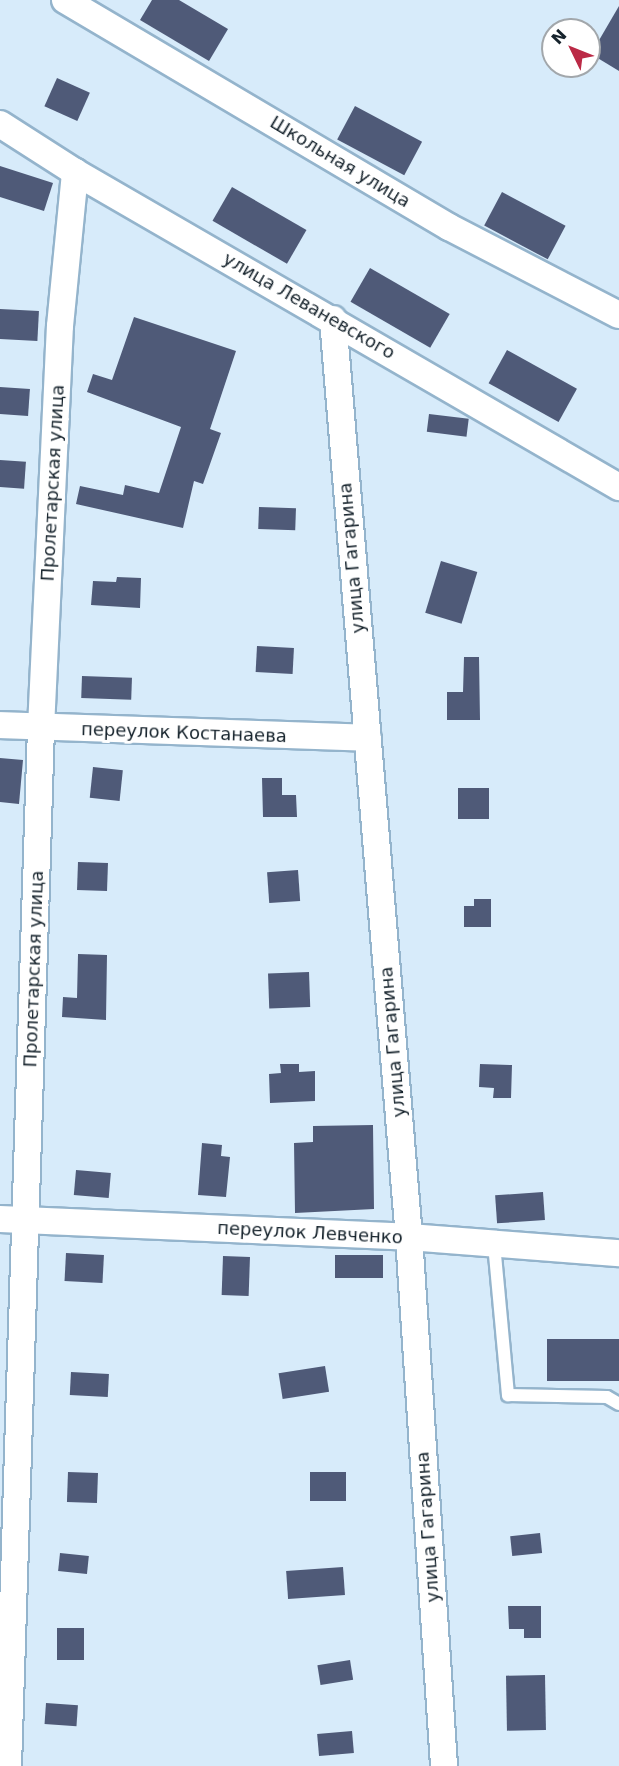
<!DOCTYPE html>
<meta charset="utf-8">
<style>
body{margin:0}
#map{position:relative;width:619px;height:1766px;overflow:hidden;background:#d7ebfa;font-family:"DejaVu Sans",sans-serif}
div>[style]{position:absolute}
.building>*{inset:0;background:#4f5a78;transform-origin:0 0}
.roads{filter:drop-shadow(2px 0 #94b4cc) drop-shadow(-2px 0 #94b4cc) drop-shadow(0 2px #94b4cc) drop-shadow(0 -2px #94b4cc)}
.service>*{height:12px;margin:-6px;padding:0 6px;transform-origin:6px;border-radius:6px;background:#fff}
.minor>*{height:26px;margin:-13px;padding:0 13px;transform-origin:13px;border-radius:13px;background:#fff}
span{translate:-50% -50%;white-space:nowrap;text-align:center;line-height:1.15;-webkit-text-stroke:6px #fff;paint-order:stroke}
.street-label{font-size:18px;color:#16232c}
.north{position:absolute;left:541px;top:18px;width:60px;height:60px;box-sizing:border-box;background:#fff;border:2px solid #a2a7ab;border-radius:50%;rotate:313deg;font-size:16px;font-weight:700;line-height:24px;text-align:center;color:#16232c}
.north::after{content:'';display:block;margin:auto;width:21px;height:27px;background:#bb2a46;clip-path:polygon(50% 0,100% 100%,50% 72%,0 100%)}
</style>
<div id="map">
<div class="building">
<div style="clip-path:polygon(152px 0,179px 0,228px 29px,209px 61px,140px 20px)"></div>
<div style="clip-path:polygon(619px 6px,619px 71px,591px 54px)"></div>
<div style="left:57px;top:78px;width:36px;height:31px;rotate:24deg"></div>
<div style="left:355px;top:106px;width:76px;height:38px;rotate:28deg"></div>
<div style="clip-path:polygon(0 166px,53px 183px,44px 211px,0 197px)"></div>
<div style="left:232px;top:187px;width:86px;height:39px;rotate:30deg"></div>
<div style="left:502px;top:192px;width:72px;height:38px;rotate:28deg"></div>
<div style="left:370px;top:268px;width:92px;height:39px;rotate:30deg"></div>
<div style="left:0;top:309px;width:39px;height:30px;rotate:3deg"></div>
<div style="clip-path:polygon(134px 317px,236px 351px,210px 429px,221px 433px,203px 484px,194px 481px,183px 528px,76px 504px,80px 486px,123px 495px,125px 485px,159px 493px,181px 427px,87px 392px,93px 374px,112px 380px)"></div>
<div style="left:507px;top:350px;width:80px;height:38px;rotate:29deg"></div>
<div style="left:0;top:387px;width:30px;height:27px;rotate:4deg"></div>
<div style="left:429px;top:414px;width:40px;height:18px;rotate:7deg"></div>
<div style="left:0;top:460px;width:26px;height:27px;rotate:4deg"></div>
<div style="left:259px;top:507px;width:37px;height:22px;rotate:2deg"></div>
<div style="left:441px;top:561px;width:38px;height:54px;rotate:17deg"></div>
<div style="clip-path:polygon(117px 577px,141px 578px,140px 608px,91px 605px,93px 581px,116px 582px)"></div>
<div style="left:257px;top:646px;width:37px;height:26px;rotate:3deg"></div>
<div style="clip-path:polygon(464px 657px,479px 657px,480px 720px,447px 720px,447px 692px,463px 692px)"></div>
<div style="left:82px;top:676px;width:50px;height:22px;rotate:2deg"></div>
<div style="clip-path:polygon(0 758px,23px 760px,19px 804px,0 802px)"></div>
<div style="left:93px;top:767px;width:30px;height:31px;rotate:6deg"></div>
<div style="clip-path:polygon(262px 778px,282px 778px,282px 795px,296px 795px,297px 817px,263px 817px)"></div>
<div style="left:458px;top:788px;width:31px;height:31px"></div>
<div style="left:78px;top:862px;width:30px;height:28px;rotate:2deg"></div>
<div style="left:298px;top:870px;width:31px;height:31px;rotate:86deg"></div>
<div style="clip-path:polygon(474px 899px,491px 899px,491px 927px,464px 927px,464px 906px,474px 906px)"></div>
<div style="clip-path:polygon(78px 954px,107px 955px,106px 1020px,62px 1017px,63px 997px,77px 998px)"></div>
<div style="left:309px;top:972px;width:35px;height:41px;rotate:88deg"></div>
<div style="clip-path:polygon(280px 1064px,299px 1064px,299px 1072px,315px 1071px,315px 1101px,270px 1103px,269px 1074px,281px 1073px)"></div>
<div style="clip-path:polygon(480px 1064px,512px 1065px,511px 1098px,493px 1098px,494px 1088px,479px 1087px)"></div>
<div style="clip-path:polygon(373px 1125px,374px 1209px,295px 1213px,294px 1143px,313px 1142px,313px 1126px)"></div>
<div style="clip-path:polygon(202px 1143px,222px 1145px,221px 1156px,230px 1157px,226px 1197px,198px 1195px)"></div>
<div style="left:76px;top:1170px;width:35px;height:25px;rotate:5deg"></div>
<div style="left:543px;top:1192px;width:28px;height:48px;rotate:86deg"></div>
<div style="left:66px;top:1253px;width:38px;height:28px;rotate:3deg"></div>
<div style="left:383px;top:1255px;width:23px;height:48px;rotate:90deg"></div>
<div style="left:223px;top:1256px;width:27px;height:39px;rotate:2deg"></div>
<div style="left:547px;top:1339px;width:72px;height:42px"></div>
<div style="left:325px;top:1366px;width:26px;height:47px;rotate:81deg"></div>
<div style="left:71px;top:1372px;width:38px;height:23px;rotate:3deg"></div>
<div style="left:68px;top:1472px;width:30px;height:30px;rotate:2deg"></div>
<div style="left:346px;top:1472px;width:29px;height:36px;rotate:90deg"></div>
<div style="left:540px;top:1533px;width:20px;height:30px;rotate:84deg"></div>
<div style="left:60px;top:1553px;width:29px;height:18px;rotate:6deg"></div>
<div style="left:343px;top:1567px;width:28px;height:57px;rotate:86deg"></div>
<div style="clip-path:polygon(508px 1606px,541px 1606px,541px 1638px,524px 1638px,524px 1629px,509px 1629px)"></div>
<div style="left:57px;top:1628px;width:27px;height:32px"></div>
<div style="left:350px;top:1660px;width:20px;height:33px;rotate:81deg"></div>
<div style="left:545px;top:1675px;width:55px;height:39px;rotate:89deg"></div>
<div style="left:46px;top:1703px;width:32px;height:21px;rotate:4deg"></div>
<div style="left:352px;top:1731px;width:22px;height:35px;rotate:85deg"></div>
</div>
<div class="roads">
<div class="service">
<div style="left:494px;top:1244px;width:152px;rotate:84.7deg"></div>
<div style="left:508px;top:1395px;width:99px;rotate:1.2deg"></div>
<div style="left:607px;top:1397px;width:14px;rotate:30deg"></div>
</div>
<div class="minor">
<div style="left:65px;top:0;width:446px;rotate:30.6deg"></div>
<div style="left:449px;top:227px;width:191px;rotate:27.4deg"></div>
<div style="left:0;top:124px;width:89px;rotate:32.6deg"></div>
<div style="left:75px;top:172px;width:629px;rotate:30.07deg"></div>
<div style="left:333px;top:319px;width:921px;rotate:85.27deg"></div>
<div style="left:409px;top:1237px;width:530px;rotate:86.21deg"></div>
<div style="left:0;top:725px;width:368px;rotate:2deg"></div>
<div style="left:0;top:1219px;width:409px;rotate:2.5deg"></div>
<div style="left:409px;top:1237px;width:211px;rotate:4.4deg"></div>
<div style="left:8px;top:1766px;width:1039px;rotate:-88.18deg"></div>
<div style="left:41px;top:728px;width:402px;rotate:-87.3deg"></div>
<div style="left:60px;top:326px;width:155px;rotate:-84.4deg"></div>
</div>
</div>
<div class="street-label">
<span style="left:340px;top:162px;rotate:31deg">Школьная улица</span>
<span style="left:309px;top:306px;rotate:30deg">улица Леваневского</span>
<span style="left:53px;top:483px;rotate:-87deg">Пролетарская улица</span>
<span style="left:352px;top:558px;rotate:-95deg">улица Гагарина</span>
<span style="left:184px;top:733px;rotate:2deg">переулок Костанаева</span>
<span style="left:34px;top:969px;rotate:-88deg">Пролетарская улица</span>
<span style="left:393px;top:1042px;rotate:-95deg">улица Гагарина</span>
<span style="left:310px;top:1233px;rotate:3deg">переулок Левченко</span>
<span style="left:428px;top:1527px;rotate:-94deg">улица Гагарина</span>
</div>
<div class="north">N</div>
</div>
